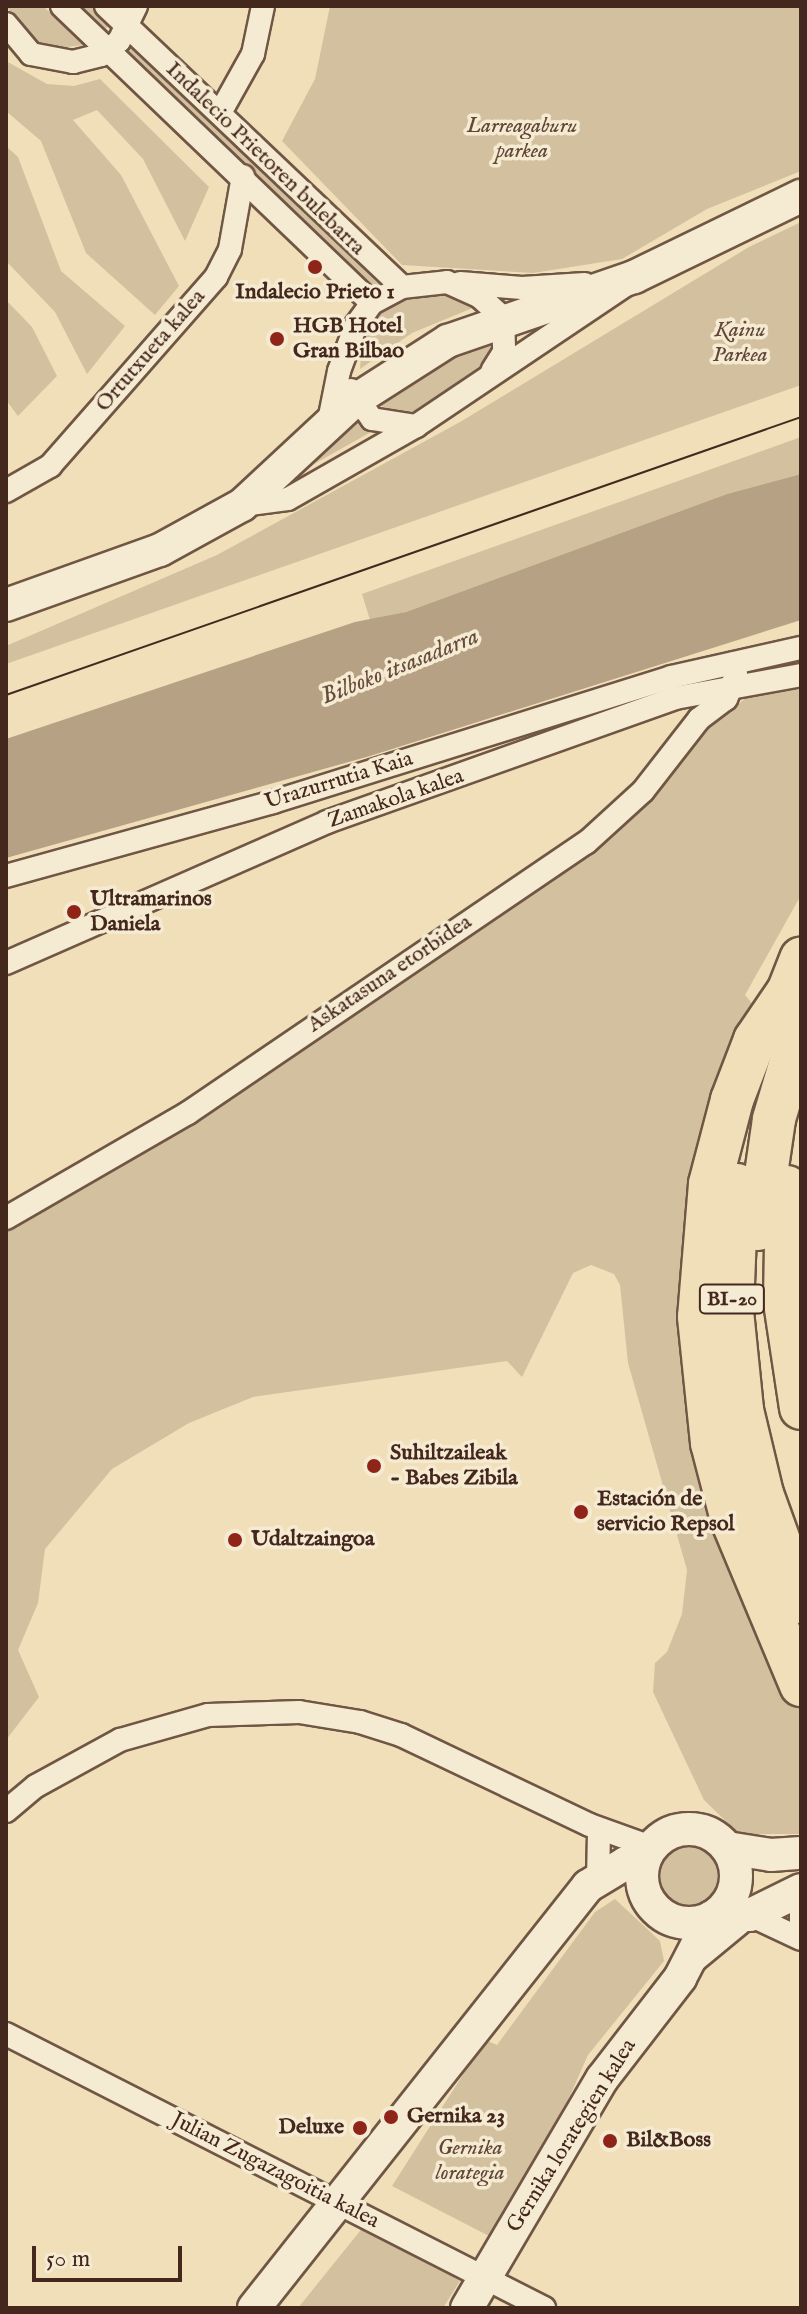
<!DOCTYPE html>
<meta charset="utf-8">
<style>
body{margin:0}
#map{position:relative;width:807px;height:2314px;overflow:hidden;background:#f0dfb9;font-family:"IM FELL English",serif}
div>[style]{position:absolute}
.green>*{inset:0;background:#d3c09e}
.round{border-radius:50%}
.water>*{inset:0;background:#b6a184}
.roads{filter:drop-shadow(2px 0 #705644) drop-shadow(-2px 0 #705644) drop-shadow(0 2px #705644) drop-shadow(0 -2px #705644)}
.street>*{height:22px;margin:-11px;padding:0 11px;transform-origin:11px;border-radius:11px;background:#f5ead2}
.secondary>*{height:32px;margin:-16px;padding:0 16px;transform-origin:16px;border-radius:16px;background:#f5ead2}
.secondary>.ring{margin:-16px;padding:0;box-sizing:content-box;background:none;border:32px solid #f5ead2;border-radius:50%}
.highway>*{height:42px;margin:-21px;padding:0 21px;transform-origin:21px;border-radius:21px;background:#f0dfb9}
.tram>*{height:2px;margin:-1px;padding:0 1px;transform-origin:1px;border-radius:1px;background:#45281d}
.dots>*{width:22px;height:22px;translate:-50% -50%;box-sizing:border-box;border:4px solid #f5ead2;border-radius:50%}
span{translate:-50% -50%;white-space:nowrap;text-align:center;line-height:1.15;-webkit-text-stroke:7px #f5ead2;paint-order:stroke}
.shield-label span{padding:2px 6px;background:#f5ead2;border:2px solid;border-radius:6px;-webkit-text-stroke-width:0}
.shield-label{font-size:20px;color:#45281d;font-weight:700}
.park-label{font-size:22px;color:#614637;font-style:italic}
.street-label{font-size:22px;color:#45281d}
.poi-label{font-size:22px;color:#45281d;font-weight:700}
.left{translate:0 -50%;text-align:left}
.right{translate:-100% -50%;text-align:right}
.water-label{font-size:24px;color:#674c3c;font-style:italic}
.frame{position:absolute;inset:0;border:8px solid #45281d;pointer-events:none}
.scale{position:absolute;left:32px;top:2246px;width:150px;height:36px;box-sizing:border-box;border:4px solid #45281d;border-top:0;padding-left:10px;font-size:24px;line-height:28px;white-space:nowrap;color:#45281d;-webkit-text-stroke:6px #f5ead2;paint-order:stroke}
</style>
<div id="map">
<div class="green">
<div style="clip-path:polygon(7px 6px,43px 6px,84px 45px,50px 49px,36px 42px,14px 21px)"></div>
<div style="clip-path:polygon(74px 6px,94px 6px,112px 23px,101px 33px)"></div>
<div style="clip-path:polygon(330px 6px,801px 6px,801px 171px,707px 209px,622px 259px,533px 273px,402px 265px,282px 141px,315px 79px)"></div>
<div style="clip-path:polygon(127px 40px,212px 116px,380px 286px,374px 288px,122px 48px)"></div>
<div style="clip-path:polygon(6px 61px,47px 84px,74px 86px,100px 79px,209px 187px,185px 241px,143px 159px,97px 110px,73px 120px,121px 175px,179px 286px,155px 315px,86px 253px,41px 141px,6px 111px)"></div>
<div style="clip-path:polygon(6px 146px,18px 157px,61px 271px,125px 326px,87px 374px,55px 312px,6px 261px)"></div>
<div style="clip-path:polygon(801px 222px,801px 385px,6px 664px,6px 646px,217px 555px,460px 422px,749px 247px)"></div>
<div style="clip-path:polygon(436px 290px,480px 305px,412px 333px,360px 369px,362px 342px,371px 320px,409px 295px)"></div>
<div style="clip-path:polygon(6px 300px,32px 327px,57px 376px,18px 416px,6px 400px)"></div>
<div style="clip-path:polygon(492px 337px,491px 353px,478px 376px,415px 413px,402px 416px,376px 403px,404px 378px)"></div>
<div style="clip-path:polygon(355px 415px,380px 427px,298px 473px)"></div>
<div style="clip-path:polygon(801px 437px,801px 474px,727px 494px,406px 612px,370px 620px,362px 594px)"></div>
<div style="clip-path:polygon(801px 689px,801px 895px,745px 995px,755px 1007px,717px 1123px,801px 1703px,801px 1834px,739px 1834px,704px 1800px,653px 1692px,655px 1663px,667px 1652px,682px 1614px,687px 1570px,628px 1363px,620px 1285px,614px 1274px,591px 1265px,573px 1273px,522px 1377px,507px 1361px,253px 1397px,189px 1423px,112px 1469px,45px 1549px,38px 1603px,18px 1650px,39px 1697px,6px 1740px,6px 1232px,200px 1113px,540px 883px,684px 747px,751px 694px)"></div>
<div class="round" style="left:655px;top:1845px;width:64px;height:64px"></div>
<div style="clip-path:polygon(615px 1899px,660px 1941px,664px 1961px,588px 2055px,568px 2100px,489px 2236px,392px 2186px,485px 2040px,497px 2045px,595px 1912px)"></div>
<div style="clip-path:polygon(364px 2226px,460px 2281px,443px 2308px,298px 2308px)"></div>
</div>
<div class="water">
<div style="clip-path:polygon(801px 474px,801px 620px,370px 756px,6px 858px,6px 739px,355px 622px,406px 612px,727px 494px)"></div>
</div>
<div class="roads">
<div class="street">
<div style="left:62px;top:6px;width:429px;rotate:43.8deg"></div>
<div style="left:106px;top:6px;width:408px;rotate:43.5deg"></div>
<div style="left:6px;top:24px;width:39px;rotate:50deg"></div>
<div style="left:31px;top:54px;width:43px;rotate:10.8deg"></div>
<div style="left:73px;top:62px;width:29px;rotate:-14deg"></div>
<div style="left:101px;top:55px;width:23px;rotate:-38deg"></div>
<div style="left:119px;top:41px;width:39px;rotate:-64deg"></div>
<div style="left:220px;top:113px;width:68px;rotate:-60.8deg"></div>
<div style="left:253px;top:54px;width:49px;rotate:-78.2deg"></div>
<div style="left:460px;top:283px;width:62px;rotate:4.6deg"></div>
<div style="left:522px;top:288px;width:63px;rotate:-3.6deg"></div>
<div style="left:351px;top:390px;width:36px;rotate:54deg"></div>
<div style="left:372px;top:419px;width:45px;rotate:9deg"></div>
<div style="left:328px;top:426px;width:56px;rotate:-78.7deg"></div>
<div style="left:339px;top:371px;width:49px;rotate:-69.7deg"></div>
<div style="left:356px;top:325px;width:27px;rotate:-54deg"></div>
<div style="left:372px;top:303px;width:34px;rotate:-28deg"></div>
<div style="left:402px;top:287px;width:45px;rotate:-6.3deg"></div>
<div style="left:447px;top:282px;width:36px;rotate:24deg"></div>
<div style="left:480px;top:297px;width:31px;rotate:42deg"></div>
<div style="left:503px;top:318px;width:34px;rotate:88deg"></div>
<div style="left:504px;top:352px;width:22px;rotate:122deg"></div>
<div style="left:6px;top:491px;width:51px;rotate:-29.6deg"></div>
<div style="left:50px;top:466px;width:252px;rotate:-48.7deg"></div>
<div style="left:216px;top:277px;width:31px;rotate:-63deg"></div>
<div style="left:230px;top:249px;width:74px;rotate:-79.9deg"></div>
<div style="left:242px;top:505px;width:46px;rotate:-7.4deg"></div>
<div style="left:288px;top:499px;width:147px;rotate:-29.7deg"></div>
<div style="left:416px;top:426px;width:249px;rotate:-33.9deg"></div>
<div style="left:6px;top:876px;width:277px;rotate:-15.5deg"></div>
<div style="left:273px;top:802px;width:417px;rotate:-17.4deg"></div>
<div style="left:671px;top:677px;width:133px;rotate:-12.6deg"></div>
<div style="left:6px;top:963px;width:351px;rotate:-23.7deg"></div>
<div style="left:327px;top:822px;width:369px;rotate:-19.6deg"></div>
<div style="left:675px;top:698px;width:128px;rotate:-10.3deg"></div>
<div style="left:6px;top:1218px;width:210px;rotate:-30deg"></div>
<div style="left:188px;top:1113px;width:481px;rotate:-34.2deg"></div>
<div style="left:586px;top:843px;width:77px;rotate:-42.4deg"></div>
<div style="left:643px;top:791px;width:91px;rotate:-52.1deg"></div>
<div style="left:699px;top:719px;width:34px;rotate:-37deg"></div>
<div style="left:726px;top:699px;width:26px;rotate:-67deg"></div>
<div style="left:736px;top:675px;width:12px;rotate:-104deg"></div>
<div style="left:6px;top:1811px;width:39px;rotate:-40deg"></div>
<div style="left:36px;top:1786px;width:96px;rotate:-28.7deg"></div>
<div style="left:120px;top:1740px;width:91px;rotate:-15.9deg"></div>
<div style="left:208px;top:1715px;width:91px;rotate:-1.9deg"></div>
<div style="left:299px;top:1712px;width:62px;rotate:9.3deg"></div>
<div style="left:360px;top:1722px;width:43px;rotate:17.6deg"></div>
<div style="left:401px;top:1735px;width:209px;rotate:25.5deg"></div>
<div style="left:590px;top:1825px;width:65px;rotate:19.8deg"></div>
<div style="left:598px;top:1880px;width:47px;rotate:-88.8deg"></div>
<div style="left:801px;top:1903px;width:28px;rotate:90deg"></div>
<div style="left:687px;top:1967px;width:82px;rotate:-39.5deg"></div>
<div style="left:750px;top:1915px;width:56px;rotate:25.2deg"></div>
<div style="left:6px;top:2034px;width:604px;rotate:26.99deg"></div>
</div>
<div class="secondary">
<div style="left:6px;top:605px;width:164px;rotate:-19.7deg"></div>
<div style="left:160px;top:550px;width:94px;rotate:-28.8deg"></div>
<div style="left:242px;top:505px;width:153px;rotate:-42.9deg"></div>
<div style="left:354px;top:401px;width:112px;rotate:-32.6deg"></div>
<div style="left:448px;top:341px;width:197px;rotate:-19deg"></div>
<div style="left:634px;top:277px;width:186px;rotate:-25.9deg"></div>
<div class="ring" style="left:642px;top:1829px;width:62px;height:62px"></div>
<div style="left:727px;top:1848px;width:45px;rotate:9deg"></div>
<div style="left:771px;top:1855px;width:30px;rotate:-4deg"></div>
<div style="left:714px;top:1916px;width:36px;rotate:-2deg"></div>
<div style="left:750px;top:1915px;width:57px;rotate:-26.1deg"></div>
<div style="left:254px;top:2308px;width:538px;rotate:-51.64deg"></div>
<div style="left:588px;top:1886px;width:44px;rotate:-31.2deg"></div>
<div style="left:626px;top:1863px;width:17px;rotate:17deg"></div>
<div style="left:467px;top:2308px;width:266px;rotate:-59.5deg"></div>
<div style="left:602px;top:2079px;width:128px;rotate:-52.3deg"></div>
<div style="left:680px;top:1978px;width:68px;rotate:-62.7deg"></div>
</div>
<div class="highway">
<div style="left:787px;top:993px;width:57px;rotate:124.2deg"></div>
<div style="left:755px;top:1040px;width:64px;rotate:111deg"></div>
<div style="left:732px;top:1100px;width:87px;rotate:104.7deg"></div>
<div style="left:710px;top:1184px;width:133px;rotate:94.7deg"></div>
<div style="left:699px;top:1317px;width:127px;rotate:84.1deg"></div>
<div style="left:712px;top:1443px;width:80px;rotate:75.4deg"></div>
<div style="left:732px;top:1520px;width:179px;rotate:67.3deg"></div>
<div style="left:777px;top:1020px;width:66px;rotate:-68.5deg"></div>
<div style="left:737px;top:1185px;width:126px;rotate:92.3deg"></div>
<div style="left:732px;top:1311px;width:100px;rotate:84.2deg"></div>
<div style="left:742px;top:1410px;width:86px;rotate:76.6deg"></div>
<div style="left:762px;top:1494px;width:115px;rotate:70.1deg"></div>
<div style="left:787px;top:1187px;width:115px;rotate:91deg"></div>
<div style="left:785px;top:1302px;width:107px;rotate:81.4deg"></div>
<div style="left:758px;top:1229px;width:111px;rotate:-81.7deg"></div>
<div style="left:774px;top:1119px;width:95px;rotate:-73.5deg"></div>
</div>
</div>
<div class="tram">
<div style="left:6px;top:695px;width:842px;rotate:-19.27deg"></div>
</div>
<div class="dots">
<div style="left:315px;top:267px;background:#8f2418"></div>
<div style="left:277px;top:339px;background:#8f2418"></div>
<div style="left:74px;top:912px;background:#8f2418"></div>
<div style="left:374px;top:1466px;background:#8f2418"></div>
<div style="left:581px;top:1512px;background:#8f2418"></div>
<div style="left:235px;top:1540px;background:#8f2418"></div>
<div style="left:391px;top:2117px;background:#8f2418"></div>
<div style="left:360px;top:2128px;background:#8f2418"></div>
<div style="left:610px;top:2141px;background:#8f2418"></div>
</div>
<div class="shield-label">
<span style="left:732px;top:1299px">BI-20</span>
</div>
<div class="park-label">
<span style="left:522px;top:139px">Larreagaburu<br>parkea</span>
<span style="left:740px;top:343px">Kainu<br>Parkea</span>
<span style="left:470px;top:2161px">Gernika<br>lorategia</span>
</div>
<div class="street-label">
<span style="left:265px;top:159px;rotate:44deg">Indalecio Prietoren bulebarra</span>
<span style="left:151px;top:351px;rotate:-49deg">Ortutxueta kalea</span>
<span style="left:339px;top:781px;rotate:-17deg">Urazurrutia Kaia</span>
<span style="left:396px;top:799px;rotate:-19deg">Zamakola kalea</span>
<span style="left:390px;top:974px;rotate:-34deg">Askatasuna etorbidea</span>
<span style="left:572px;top:2136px;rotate:-58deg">Gernika lorategien kalea</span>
<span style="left:275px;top:2171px;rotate:27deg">Julian Zugazagoitia kalea</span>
</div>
<div class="poi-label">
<span style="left:315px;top:293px">Indalecio Prieto 1</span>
<span class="left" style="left:293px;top:339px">HGB Hotel<br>Gran Bilbao</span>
<span class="left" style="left:90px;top:912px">Ultramarinos<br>Daniela</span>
<span class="left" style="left:390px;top:1466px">Suhiltzaileak<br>- Babes Zibila</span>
<span class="left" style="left:597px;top:1512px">Estación de<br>servicio Repsol</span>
<span class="left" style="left:251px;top:1540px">Udaltzaingoa</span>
<span class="left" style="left:407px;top:2117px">Gernika 23</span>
<span class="right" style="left:344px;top:2128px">Deluxe</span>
<span class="left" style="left:626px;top:2141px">Bil&amp;Boss</span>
</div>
<div class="water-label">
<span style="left:400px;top:667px;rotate:-22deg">Bilboko itsasadarra</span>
</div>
<div class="frame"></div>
<div class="scale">50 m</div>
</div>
